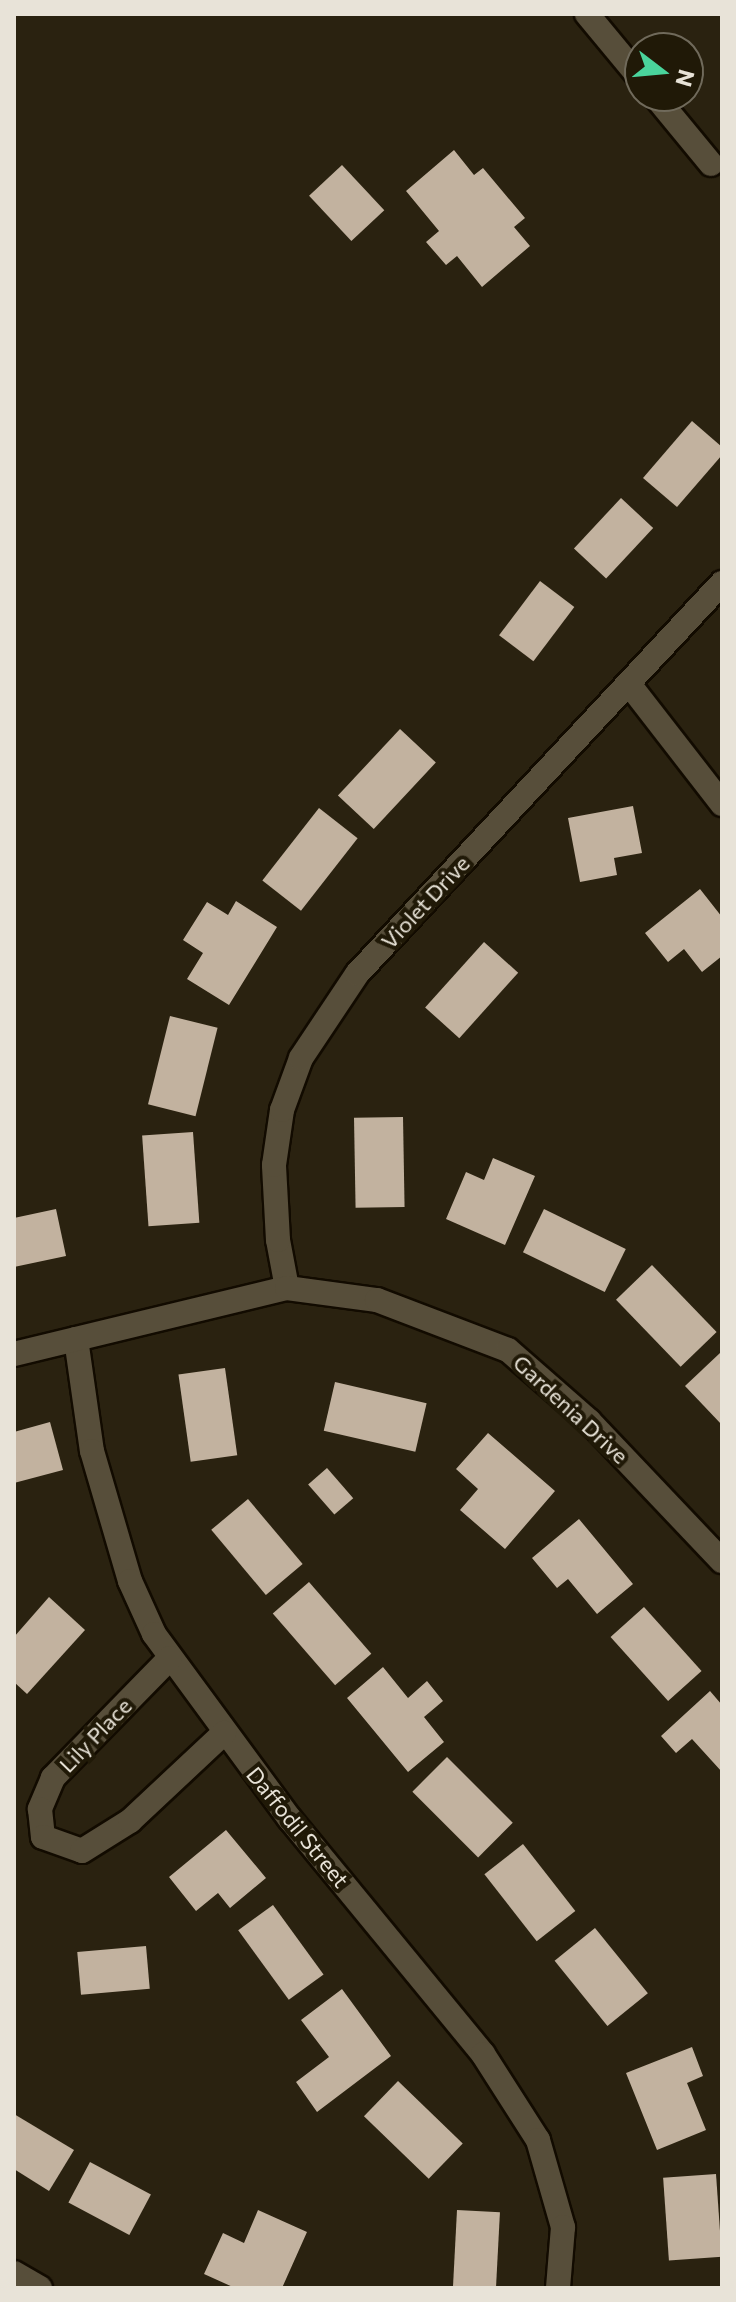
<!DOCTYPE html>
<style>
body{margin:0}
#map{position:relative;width:736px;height:2302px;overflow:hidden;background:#2a2210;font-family:Commissioner,sans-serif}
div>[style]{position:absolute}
.building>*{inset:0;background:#c2b29f;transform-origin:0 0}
.roads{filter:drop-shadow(2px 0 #120b00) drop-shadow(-2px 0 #120b00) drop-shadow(0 2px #120b00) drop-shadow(0 -2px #120b00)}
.street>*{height:24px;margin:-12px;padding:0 12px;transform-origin:12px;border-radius:12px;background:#574e3a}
span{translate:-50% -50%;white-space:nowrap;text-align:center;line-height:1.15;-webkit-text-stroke:8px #201907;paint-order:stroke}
.street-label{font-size:22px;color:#e8e3d8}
.frame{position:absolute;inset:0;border:16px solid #e8e3d8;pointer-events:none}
.north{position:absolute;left:624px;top:32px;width:80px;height:80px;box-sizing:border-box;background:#201907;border:2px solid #706a5b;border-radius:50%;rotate:106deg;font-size:22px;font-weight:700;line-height:32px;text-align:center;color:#e8e3d8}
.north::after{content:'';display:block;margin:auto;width:28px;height:36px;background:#4ad49c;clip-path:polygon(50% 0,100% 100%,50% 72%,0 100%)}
</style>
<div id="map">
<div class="building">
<div style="clip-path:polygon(454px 150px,474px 175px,483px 168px,525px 218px,514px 227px,530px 246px,482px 287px,457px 256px,446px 265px,426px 242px,439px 231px,406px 191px)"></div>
<div style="left:342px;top:165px;width:62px;height:45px;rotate:47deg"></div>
<div style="clip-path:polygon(692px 421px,722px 447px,722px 455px,677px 507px,643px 478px)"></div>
<div style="left:621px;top:498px;width:44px;height:69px;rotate:43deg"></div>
<div style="left:540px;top:581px;width:43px;height:68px;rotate:37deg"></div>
<div style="left:400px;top:729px;width:49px;height:91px;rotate:43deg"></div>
<div style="clip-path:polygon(633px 806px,642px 853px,614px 858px,617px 875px,580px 882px,568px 818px)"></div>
<div style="left:319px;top:808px;width:49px;height:92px;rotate:38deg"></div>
<div style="clip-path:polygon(700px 889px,722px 917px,722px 956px,702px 972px,684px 949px,668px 962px,645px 933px)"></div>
<div style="clip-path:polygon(236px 901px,277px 927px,229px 1005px,187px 979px,203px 953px,183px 940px,207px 902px,228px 915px)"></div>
<div style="left:484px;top:942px;width:46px;height:88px;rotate:42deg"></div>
<div style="left:170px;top:1016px;width:49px;height:91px;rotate:14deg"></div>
<div style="left:403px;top:1117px;width:90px;height:49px;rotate:89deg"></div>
<div style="left:193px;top:1132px;width:91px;height:51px;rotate:86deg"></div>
<div style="clip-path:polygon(493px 1158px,535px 1176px,505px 1245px,446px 1219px,466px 1172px,484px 1180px)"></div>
<div style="clip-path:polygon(56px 1209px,66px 1256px,14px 1267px,14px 1218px)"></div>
<div style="left:544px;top:1209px;width:91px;height:48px;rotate:26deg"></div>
<div style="left:652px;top:1265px;width:93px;height:50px;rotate:46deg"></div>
<div style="clip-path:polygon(720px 1353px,722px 1355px,722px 1425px,685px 1386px)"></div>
<div style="left:225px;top:1368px;width:88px;height:47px;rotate:82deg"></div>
<div style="left:335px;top:1382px;width:94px;height:50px;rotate:13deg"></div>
<div style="clip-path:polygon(50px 1422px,63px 1470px,14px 1483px,14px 1432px)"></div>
<div style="clip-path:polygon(488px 1433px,555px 1491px,505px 1549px,460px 1510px,478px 1489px,456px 1469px)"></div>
<div style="left:327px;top:1468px;width:40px;height:25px;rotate:49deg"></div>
<div style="left:248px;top:1499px;width:85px;height:48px;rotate:50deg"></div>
<div style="clip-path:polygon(579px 1519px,633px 1584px,597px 1614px,568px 1579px,557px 1588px,532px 1558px)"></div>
<div style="left:309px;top:1582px;width:95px;height:48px;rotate:49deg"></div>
<div style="clip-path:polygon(49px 1597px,85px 1630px,27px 1694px,14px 1682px,14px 1637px)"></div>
<div style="left:644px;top:1607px;width:86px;height:45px;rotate:48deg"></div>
<div style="clip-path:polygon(383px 1667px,408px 1698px,427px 1681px,443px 1701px,424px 1717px,444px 1742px,408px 1772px,347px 1698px)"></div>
<div style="clip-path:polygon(710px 1691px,722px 1705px,722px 1772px,692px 1739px,676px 1753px,661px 1736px)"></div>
<div style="left:447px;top:1757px;width:93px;height:49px;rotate:45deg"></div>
<div style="clip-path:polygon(226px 1830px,266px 1878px,230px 1908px,218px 1893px,196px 1911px,169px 1877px)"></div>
<div style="left:523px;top:1844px;width:85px;height:49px;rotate:52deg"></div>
<div style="left:273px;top:1905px;width:86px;height:43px;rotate:54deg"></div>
<div style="left:595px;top:1928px;width:84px;height:52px;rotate:51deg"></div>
<div style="left:146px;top:1946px;width:43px;height:69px;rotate:85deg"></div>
<div style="clip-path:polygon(342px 1989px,391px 2056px,317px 2112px,296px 2082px,329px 2057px,301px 2020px)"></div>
<div style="clip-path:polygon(692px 2047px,703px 2076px,687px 2083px,706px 2130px,657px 2150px,626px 2073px)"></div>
<div style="left:398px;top:2081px;width:90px;height:49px;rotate:44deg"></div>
<div style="clip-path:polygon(14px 2114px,74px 2150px,49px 2191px,14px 2169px)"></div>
<div style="left:90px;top:2162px;width:69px;height:46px;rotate:28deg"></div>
<div style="left:716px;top:2174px;width:83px;height:53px;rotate:86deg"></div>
<div style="clip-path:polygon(258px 2210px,307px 2232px,282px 2288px,235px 2288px,204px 2274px,223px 2233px,244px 2243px)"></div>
<div style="left:457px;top:2210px;width:43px;height:78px;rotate:3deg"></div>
</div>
<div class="roads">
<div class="street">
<div style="left:587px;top:14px;width:83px;rotate:50.4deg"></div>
<div style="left:655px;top:96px;width:88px;rotate:50.5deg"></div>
<div style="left:629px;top:684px;width:152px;rotate:52.2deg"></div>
<div style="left:287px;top:1288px;width:49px;rotate:-100.6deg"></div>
<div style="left:278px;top:1240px;width:75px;rotate:-93.1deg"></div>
<div style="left:274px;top:1165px;width:56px;rotate:-81.7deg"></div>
<div style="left:282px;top:1110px;width:55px;rotate:-69.9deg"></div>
<div style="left:301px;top:1058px;width:101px;rotate:-56.3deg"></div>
<div style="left:357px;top:974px;width:535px;rotate:-46.97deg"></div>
<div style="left:76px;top:1339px;width:113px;rotate:81.9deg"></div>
<div style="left:92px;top:1451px;width:135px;rotate:73.7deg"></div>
<div style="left:130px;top:1581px;width:58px;rotate:65.6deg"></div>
<div style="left:154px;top:1634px;width:230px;rotate:53.7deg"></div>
<div style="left:290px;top:1819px;width:304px;rotate:50.6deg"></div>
<div style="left:483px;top:2054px;width:102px;rotate:57.4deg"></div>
<div style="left:538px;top:2140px;width:91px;rotate:74deg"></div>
<div style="left:563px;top:2227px;width:61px;rotate:94.7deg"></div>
<div style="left:14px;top:1354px;width:281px;rotate:-13.6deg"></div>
<div style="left:287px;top:1288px;width:91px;rotate:7.6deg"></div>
<div style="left:377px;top:1300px;width:140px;rotate:20.9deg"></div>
<div style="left:508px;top:1350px;width:108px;rotate:41.2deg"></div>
<div style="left:589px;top:1421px;width:193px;rotate:46.5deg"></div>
<div style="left:170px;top:1658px;width:168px;rotate:134.3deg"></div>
<div style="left:53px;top:1778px;width:34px;rotate:113deg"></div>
<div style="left:40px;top:1809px;width:28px;rotate:84deg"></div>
<div style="left:43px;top:1837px;width:41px;rotate:19.7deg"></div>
<div style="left:82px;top:1851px;width:57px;rotate:-32deg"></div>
<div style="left:130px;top:1821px;width:129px;rotate:-43.1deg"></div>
<div style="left:14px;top:2273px;width:30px;rotate:30deg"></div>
</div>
</div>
<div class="street-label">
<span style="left:425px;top:902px;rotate:-47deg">Violet Drive</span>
<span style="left:571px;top:1409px;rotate:43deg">Gardenia Drive</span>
<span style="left:95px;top:1735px;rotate:-46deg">Lily Place</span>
<span style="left:298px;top:1827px;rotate:51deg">Daffodil Street</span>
</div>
<div class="frame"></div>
<div class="north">N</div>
</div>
